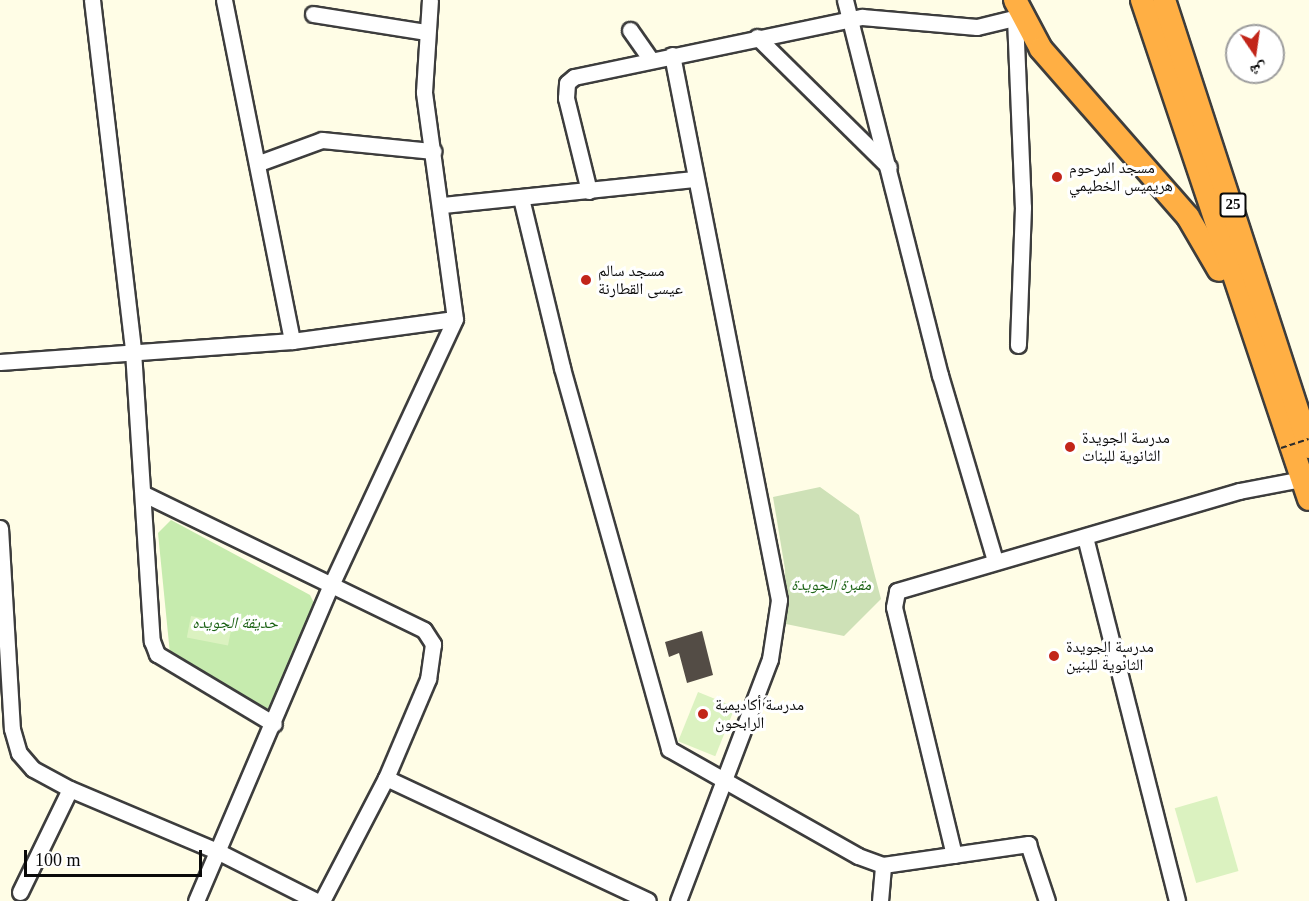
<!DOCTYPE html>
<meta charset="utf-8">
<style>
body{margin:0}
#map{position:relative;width:1309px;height:901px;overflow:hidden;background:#fffde6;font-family:"Times New Roman","Noto Naskh Arabic",serif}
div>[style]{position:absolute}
.green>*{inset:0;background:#c6ebae}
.cemetery>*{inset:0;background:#cee1b7}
.pitch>*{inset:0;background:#dbf2c0;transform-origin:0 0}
.building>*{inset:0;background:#534c45}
.roads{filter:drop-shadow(2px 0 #3d3d3d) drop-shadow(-2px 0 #3d3d3d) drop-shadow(0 2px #3d3d3d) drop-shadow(0 -2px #3d3d3d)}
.minor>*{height:15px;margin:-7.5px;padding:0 7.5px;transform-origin:7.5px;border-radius:7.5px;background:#fff}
.highway>*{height:22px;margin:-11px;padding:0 11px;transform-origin:11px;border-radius:11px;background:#ffaf44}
.path-bridge>*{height:2px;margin-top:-1px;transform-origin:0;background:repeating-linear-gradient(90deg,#2c2c2c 0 6px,transparent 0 9px)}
.dots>*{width:16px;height:16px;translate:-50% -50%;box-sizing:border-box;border:3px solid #fff;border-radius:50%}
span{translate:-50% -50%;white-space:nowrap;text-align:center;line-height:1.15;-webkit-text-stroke:6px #fff;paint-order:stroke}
.shield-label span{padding:2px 4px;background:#fff;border:2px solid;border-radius:4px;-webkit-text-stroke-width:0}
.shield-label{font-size:15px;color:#0a0a0a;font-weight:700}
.poi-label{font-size:16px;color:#0a0a0a}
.left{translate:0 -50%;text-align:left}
.park-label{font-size:16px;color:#1e6417;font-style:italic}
.north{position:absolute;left:1225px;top:24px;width:60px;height:60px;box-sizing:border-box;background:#fff;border:2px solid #9d9d9d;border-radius:50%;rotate:167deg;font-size:16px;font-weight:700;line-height:24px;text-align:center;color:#0a0a0a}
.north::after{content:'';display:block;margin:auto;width:21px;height:27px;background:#c22519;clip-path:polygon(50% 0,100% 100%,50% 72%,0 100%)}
.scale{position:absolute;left:24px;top:850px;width:178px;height:27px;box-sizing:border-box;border:3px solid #0a0a0a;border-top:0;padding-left:8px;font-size:18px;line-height:21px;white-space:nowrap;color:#0a0a0a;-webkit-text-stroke:4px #fff;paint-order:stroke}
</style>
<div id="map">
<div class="green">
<div style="clip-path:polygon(171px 520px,310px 595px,316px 607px,266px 712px,170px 654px,158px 533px)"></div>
</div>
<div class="cemetery">
<div style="clip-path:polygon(820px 487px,859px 515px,881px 599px,844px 636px,786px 624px,785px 569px,773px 497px)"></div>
</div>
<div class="pitch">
<div style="left:191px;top:616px;width:42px;height:22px;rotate:11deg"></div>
<div style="left:698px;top:692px;width:40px;height:53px;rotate:22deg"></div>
<div style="left:1217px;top:796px;width:78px;height:44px;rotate:74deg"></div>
</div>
<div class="building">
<div style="clip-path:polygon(702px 631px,713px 675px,687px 683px,679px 653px,669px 657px,665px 642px)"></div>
</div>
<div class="roads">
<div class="minor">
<div style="left:92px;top:0;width:353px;rotate:83.3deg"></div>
<div style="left:133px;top:351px;width:291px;rotate:86.3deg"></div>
<div style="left:152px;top:641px;width:14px;rotate:69deg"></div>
<div style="left:157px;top:654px;width:136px;rotate:30.9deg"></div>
<div style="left:224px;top:0;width:348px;rotate:78.7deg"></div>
<div style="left:845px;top:0;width:387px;rotate:75.8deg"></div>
<div style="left:940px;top:375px;width:194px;rotate:73.5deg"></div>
<div style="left:313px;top:14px;width:114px;rotate:9.1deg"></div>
<div style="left:1015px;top:18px;width:189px;rotate:87.6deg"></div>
<div style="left:1023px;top:207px;width:138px;rotate:92.1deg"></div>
<div style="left:630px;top:30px;width:35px;rotate:55deg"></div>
<div style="left:757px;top:37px;width:185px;rotate:44.6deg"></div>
<div style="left:672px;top:55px;width:555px;rotate:78.89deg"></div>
<div style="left:779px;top:600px;width:60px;rotate:98.7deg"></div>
<div style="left:770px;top:659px;width:259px;rotate:110.8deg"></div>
<div style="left:259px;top:163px;width:67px;rotate:-20.1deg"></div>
<div style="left:322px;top:140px;width:112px;rotate:5.7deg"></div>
<div style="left:589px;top:191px;width:96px;rotate:-103.9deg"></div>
<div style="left:566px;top:98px;width:15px;rotate:-86deg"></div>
<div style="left:567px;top:83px;width:9px;rotate:-41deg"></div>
<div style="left:574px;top:77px;width:294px;rotate:-11.8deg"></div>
<div style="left:862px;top:17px;width:115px;rotate:5deg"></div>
<div style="left:977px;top:27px;width:46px;rotate:-13.7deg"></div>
<div style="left:521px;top:198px;width:175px;rotate:76.4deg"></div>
<div style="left:562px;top:368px;width:396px;rotate:74.3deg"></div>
<div style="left:669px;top:749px;width:217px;rotate:29.5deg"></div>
<div style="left:858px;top:856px;width:27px;rotate:20deg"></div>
<div style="left:883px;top:865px;width:147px;rotate:-8.2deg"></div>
<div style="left:1028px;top:844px;width:60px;rotate:71.6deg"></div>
<div style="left:443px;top:205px;width:252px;rotate:-5.9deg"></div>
<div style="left:0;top:362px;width:293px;rotate:-4.1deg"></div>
<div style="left:292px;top:341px;width:164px;rotate:-7.7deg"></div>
<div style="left:144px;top:494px;width:311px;rotate:25.9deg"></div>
<div style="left:424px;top:630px;width:17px;rotate:57deg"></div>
<div style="left:433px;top:644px;width:35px;rotate:98deg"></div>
<div style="left:428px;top:679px;width:108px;rotate:113deg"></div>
<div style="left:386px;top:778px;width:139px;rotate:117.5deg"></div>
<div style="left:0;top:528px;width:201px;rotate:86.6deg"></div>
<div style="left:12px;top:729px;width:25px;rotate:74deg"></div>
<div style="left:19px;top:753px;width:21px;rotate:49deg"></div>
<div style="left:33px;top:769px;width:42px;rotate:28.4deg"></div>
<div style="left:70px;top:789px;width:160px;rotate:22.9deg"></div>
<div style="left:217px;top:851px;width:111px;rotate:26.8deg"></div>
<div style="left:1085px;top:537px;width:375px;rotate:75.8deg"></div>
<div style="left:386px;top:778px;width:289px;rotate:25.1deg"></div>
<div style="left:954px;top:855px;width:255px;rotate:-103.6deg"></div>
<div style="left:894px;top:607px;width:16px;rotate:-79deg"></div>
<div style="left:897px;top:591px;width:356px;rotate:-16.3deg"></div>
<div style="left:1239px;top:491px;width:64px;rotate:-10.8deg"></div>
<div style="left:20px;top:892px;width:114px;rotate:-64.1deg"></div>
<div style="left:196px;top:901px;width:344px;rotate:-66.9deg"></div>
<div style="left:331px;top:585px;width:293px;rotate:-65deg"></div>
<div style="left:455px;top:319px;width:229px;rotate:-97.8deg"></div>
<div style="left:424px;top:92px;width:92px;rotate:-86.3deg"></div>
<div style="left:880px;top:901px;width:36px;rotate:-85deg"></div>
</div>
<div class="highway">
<div style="left:1015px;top:0;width:55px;rotate:62deg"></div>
<div style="left:1041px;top:49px;width:223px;rotate:48.8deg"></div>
<div style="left:1188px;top:217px;width:61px;rotate:59.7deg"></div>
<div style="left:1142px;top:0;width:526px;rotate:71.5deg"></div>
<div style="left:1164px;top:0;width:470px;rotate:72deg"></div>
</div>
</div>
<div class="path-bridge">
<div style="left:1281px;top:448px;width:29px;rotate:-18deg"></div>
</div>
<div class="dots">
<div style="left:1057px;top:177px;background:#c22519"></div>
<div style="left:586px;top:280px;background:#c22519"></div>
<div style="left:1070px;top:447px;background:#c22519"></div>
<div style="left:1054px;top:656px;background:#c22519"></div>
<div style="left:703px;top:714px;background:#c22519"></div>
</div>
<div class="shield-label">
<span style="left:1233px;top:205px">25</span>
</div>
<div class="poi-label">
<span class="left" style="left:1069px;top:177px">مسجد المرحوم<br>هريميس الخطيمي</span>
<span class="left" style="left:598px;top:280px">مسجد سالم<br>عيسى القطارنة</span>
<span class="left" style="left:1082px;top:447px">مدرسة الجويدة<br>الثانوية للبنات</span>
<span class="left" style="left:1066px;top:656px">مدرسة الجويدة<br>الثانوية للبنين</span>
<span class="left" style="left:715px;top:714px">مدرسة أكاديمية<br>الرابحون</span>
</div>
<div class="park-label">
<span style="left:831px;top:585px">مقبرة الجويدة</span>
<span style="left:235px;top:623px">حديقة الجويده</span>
</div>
<div class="north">ش</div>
<div class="scale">100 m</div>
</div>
